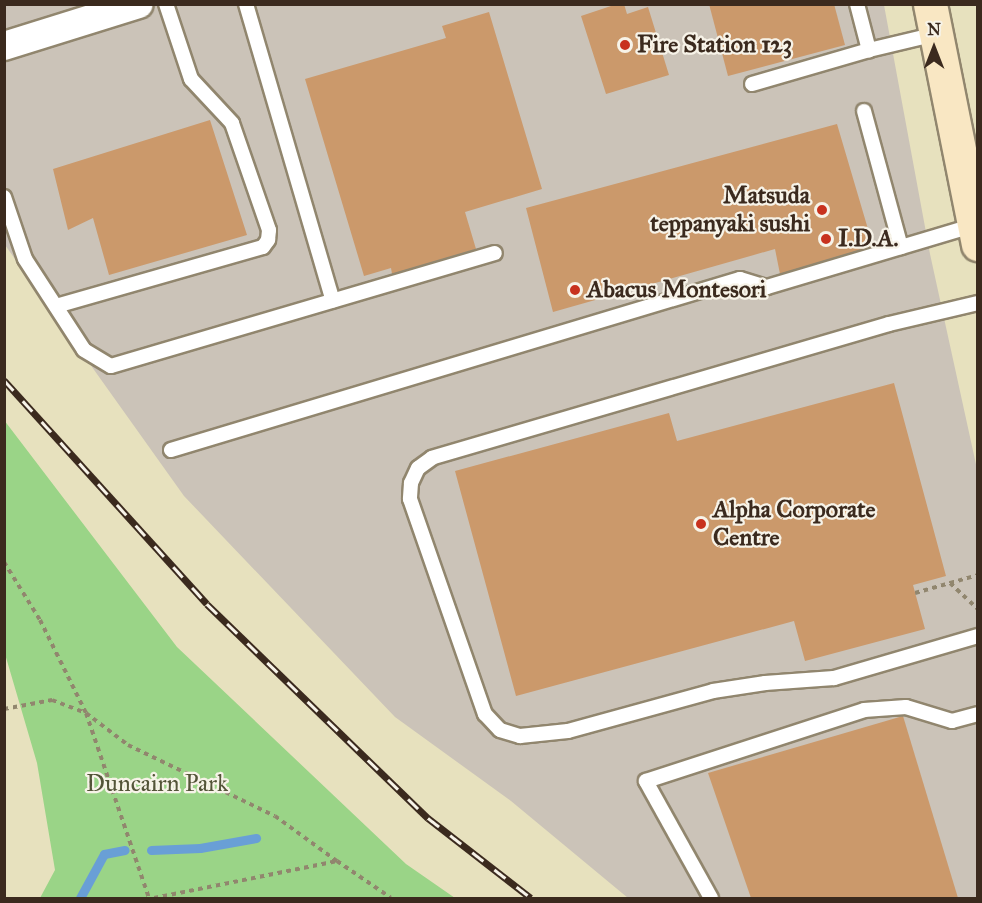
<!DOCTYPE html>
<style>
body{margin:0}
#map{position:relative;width:982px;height:903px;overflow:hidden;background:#e7e1be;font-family:"IM FELL Great Primer",serif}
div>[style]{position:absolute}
.industrial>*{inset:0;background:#cbc3b8}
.green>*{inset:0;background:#9ad487}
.stream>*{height:9px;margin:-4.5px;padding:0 4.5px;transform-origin:4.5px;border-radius:4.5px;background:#699fd6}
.building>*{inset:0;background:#cb996b}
.path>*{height:4px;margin-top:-2px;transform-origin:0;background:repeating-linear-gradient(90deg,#91866e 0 4.5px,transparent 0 9px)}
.roads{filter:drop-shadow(2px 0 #91866e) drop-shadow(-2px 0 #91866e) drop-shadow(0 2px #91866e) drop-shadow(0 -2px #91866e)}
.service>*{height:14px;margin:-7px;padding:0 7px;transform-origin:7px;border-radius:7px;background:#fff}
.minor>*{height:28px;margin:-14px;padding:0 14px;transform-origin:14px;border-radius:14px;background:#fff}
.secondary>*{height:33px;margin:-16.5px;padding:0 16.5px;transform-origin:16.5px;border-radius:16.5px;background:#f9e7c3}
.rail>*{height:7px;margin-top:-3.5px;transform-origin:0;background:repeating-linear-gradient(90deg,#f7f3e8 0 14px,#3b2a1e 0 28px);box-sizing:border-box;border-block:2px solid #3b2a1e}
.dots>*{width:16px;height:16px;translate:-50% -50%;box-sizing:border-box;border:3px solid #f7f3e8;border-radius:50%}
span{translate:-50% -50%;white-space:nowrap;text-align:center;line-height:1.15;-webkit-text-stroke:4.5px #f7f3e8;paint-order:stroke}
.poi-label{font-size:24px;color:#3b2a1e;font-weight:700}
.left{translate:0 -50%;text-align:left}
.right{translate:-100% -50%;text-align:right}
.park-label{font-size:24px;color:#535438}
.frame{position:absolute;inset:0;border:6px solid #3b2a1e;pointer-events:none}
.north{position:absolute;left:904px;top:18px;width:60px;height:60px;-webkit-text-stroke:4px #f7f3e8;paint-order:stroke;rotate:0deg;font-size:16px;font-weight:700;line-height:24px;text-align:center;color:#3b2a1e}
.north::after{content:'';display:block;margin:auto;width:21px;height:27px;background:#3b2a1e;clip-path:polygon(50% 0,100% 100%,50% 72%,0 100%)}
</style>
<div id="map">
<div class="industrial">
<div style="clip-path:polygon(4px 5px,884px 5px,930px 254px,977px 469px,977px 898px,628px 898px,511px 801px,395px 717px,184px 496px,5px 245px)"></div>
</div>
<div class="green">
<div style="clip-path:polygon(4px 420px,177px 647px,406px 864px,455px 898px,40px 898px,55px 870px,37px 763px,5px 654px)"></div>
</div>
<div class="stream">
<div style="left:151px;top:850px;width:49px;rotate:-2.3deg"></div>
<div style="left:200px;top:848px;width:57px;rotate:-10.1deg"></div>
<div style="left:80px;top:898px;width:50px;rotate:-61.4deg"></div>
<div style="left:104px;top:854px;width:21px;rotate:-11deg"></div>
</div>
<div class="building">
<div style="clip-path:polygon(617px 4px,624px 4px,627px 14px,648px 7px,669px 75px,606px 94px,581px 16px)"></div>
<div style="clip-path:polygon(709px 4px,834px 4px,845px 45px,728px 76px)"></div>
<div style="clip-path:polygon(489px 12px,542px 189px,465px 212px,476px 249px,392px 274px,391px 268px,364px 276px,305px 79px,446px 38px,442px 26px)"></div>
<div style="clip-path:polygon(210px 120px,247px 235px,109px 275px,93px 218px,68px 230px,53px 169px)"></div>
<div style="clip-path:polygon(837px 124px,873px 246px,780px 274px,775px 249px,553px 312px,526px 208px)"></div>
<div style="clip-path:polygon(894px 383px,946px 576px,913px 585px,925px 629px,805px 661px,794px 621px,516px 696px,455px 471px,669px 413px,677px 441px)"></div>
<div style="clip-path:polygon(903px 716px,958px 898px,751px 898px,708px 773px)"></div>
</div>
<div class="path">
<div style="left:4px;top:562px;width:68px;rotate:58.2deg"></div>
<div style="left:40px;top:620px;width:104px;rotate:63.7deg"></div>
<div style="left:86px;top:713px;width:53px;rotate:37.3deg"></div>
<div style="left:128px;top:745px;width:163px;rotate:25.8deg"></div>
<div style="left:275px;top:816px;width:77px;rotate:36deg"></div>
<div style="left:950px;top:583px;width:38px;rotate:43deg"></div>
<div style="left:915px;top:593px;width:66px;rotate:-15.9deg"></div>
<div style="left:4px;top:709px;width:49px;rotate:-10.6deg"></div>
<div style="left:52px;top:700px;width:36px;rotate:21deg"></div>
<div style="left:86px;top:713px;width:195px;rotate:71.2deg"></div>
<div style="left:154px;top:898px;width:187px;rotate:-11.4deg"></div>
<div style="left:337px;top:861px;width:65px;rotate:34.4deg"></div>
</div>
<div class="roads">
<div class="service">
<div style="left:246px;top:4px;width:309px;rotate:73.7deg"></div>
<div style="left:857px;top:4px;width:48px;rotate:75.4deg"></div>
<div style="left:869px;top:50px;width:69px;rotate:-13.4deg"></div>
<div style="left:752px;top:84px;width:122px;rotate:-16.2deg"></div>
<div style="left:864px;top:111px;width:141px;rotate:74.8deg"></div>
<div style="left:4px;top:197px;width:65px;rotate:71.3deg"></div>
<div style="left:25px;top:259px;width:108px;rotate:57deg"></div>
<div style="left:84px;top:350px;width:31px;rotate:31deg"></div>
<div style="left:111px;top:366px;width:400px;rotate:-16.4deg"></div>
<div style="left:978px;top:303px;width:91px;rotate:166.7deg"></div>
<div style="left:889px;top:324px;width:476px;rotate:163.7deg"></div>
<div style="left:432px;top:458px;width:17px;rotate:144deg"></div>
<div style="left:418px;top:468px;width:17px;rotate:115deg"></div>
<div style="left:411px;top:483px;width:16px;rotate:94deg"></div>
<div style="left:410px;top:499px;width:228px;rotate:70.8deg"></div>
<div style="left:485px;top:714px;width:22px;rotate:47deg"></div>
<div style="left:500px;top:730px;width:21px;rotate:17deg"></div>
<div style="left:520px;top:736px;width:48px;rotate:-5.9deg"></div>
<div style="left:568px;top:731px;width:150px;rotate:-15.4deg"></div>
<div style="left:713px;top:691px;width:53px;rotate:-8.7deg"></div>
<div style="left:765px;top:683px;width:69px;rotate:-4.1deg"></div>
<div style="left:834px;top:678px;width:150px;rotate:-16.3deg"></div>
<div style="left:56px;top:306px;width:215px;rotate:-15.9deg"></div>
<div style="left:263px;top:247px;width:9px;rotate:-54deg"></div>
<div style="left:268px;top:240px;width:10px;rotate:-84deg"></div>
<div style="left:269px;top:230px;width:113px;rotate:-109.1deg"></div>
<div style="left:232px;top:123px;width:60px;rotate:-133deg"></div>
<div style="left:191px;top:79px;width:79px;rotate:-108.4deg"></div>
<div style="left:171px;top:450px;width:594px;rotate:-16.73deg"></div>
<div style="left:740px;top:279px;width:28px;rotate:17deg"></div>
<div style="left:767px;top:287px;width:217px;rotate:-16.6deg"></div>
<div style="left:711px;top:898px;width:134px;rotate:-119.1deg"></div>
<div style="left:646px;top:781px;width:229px;rotate:-18deg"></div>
<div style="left:864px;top:710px;width:42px;rotate:-4.1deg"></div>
<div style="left:906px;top:707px;width:48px;rotate:16.9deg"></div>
<div style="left:952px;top:721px;width:27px;rotate:-15deg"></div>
</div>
<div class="minor">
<div style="left:4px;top:46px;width:141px;rotate:-17.3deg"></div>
</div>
<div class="secondary">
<div style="left:930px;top:4px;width:245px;rotate:78.7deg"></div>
</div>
</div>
<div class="rail">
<div style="left:4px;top:380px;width:302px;rotate:47.8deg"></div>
<div style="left:207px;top:604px;width:308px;rotate:44.1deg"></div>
<div style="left:428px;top:818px;width:130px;rotate:37.8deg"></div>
</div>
<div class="dots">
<div style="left:625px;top:45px;background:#c8321e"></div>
<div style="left:822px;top:210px;background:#c8321e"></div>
<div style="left:826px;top:239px;background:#c8321e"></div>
<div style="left:575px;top:290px;background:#c8321e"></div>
<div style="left:701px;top:524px;background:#c8321e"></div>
</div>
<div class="poi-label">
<span class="left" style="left:637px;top:45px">Fire Station 123</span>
<span class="right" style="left:810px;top:210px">Matsuda<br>teppanyaki sushi</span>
<span class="left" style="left:838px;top:239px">I.D.A.</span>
<span class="left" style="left:587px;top:290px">Abacus Montesori</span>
<span class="left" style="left:713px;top:524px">Alpha Corporate<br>Centre</span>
</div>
<div class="park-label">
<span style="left:157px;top:784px">Duncairn Park</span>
</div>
<div class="frame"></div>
<div class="north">N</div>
</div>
